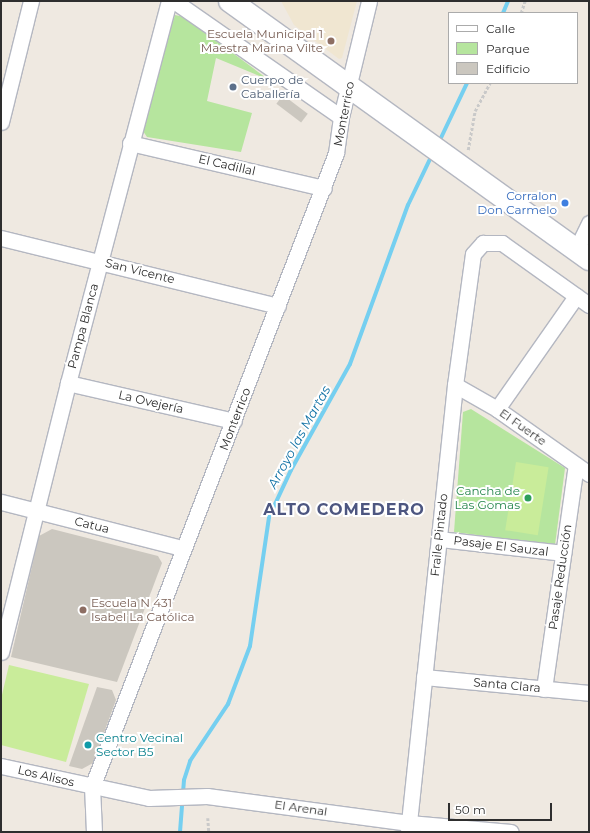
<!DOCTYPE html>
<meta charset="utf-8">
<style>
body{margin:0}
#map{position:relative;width:590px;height:833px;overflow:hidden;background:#efe9e1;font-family:Montserrat,sans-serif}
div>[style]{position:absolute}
.education>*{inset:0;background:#f0e6d1}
.green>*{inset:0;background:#b6e59e}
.pitch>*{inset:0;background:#c9ec9a;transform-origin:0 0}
.stream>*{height:4px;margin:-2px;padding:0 2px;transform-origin:2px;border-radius:2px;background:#75cff0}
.building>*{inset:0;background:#cbc7bf;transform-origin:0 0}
.path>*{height:2.5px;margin-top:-1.25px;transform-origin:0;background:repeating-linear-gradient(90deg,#c9c9c9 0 3px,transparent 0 5px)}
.roads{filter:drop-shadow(1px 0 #b4b7c1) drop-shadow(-1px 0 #b4b7c1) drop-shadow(0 1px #b4b7c1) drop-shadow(0 -1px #b4b7c1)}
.street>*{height:15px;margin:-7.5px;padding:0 7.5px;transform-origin:7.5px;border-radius:7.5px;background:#fff}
.secondary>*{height:22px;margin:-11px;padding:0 11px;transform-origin:11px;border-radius:11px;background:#fff}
.dots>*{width:11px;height:11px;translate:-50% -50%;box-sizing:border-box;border:2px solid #fff;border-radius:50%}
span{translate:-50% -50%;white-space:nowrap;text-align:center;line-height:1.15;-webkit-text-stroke:4px #fff;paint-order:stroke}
.education-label{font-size:12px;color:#785e54}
.right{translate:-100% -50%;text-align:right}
.left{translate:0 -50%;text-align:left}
.service-label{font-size:12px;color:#4e5e75}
.street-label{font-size:12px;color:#2e2e2e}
.shop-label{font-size:12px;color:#366cbe}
.leisure-label{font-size:12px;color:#27864d}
.culture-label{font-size:12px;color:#0d838f}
.water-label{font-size:13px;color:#0d6fa3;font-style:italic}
.district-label{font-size:16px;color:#4d5680;font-weight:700;letter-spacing:1px}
.frame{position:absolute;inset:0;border:2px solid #2e2e2e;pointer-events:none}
.legend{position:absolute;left:448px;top:12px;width:130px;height:72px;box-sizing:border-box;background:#fff;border:1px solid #ababab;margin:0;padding:5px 7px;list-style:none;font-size:12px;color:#2e2e2e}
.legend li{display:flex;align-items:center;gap:8px;height:20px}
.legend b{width:20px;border:1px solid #ababab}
.scale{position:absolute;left:448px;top:803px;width:104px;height:18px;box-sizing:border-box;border:2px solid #2e2e2e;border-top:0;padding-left:5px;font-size:12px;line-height:14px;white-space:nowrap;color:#2e2e2e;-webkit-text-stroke:3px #fff;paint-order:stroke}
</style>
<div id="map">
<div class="education">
<div style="clip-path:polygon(281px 1px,357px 1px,342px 58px,339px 59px,294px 25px)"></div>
</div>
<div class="green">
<div style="clip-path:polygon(175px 15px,184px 17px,269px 80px,216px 58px,207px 101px,252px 113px,241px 152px,147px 137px,141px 128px)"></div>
<div style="clip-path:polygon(471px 409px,565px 468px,555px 545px,454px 532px,463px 412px)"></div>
</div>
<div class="pitch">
<div style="left:516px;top:462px;width:33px;height:69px;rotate:9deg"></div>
<div style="clip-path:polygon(9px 665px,89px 684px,66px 762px,1px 745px,1px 699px)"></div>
</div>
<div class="stream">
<div style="left:503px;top:13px;width:13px;rotate:-67deg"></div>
<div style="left:439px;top:142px;width:65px;rotate:-64.6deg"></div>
<div style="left:180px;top:832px;width:52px;rotate:-85.6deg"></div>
<div style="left:184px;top:780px;width:20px;rotate:-72deg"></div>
<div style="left:190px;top:761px;width:69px;rotate:-56.3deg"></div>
<div style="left:228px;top:704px;width:62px;rotate:-69.2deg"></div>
<div style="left:250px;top:646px;width:130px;rotate:-81.6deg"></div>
<div style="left:269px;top:517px;width:52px;rotate:-64.9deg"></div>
<div style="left:291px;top:470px;width:121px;rotate:-60.9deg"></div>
<div style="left:350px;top:364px;width:169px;rotate:-70deg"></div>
<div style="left:408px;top:205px;width:55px;rotate:-64.4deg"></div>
</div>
<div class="building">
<div style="left:283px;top:95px;width:31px;height:11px;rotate:37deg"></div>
<div style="clip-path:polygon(52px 529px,158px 556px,162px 563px,117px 682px,11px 657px,39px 536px)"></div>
<div style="clip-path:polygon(97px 687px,112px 690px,116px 700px,93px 763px,82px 769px,69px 766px)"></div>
</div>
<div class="path">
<div style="left:521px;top:13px;width:13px;rotate:-72deg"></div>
<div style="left:468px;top:150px;width:40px;rotate:-80deg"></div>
<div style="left:475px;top:111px;width:32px;rotate:-62deg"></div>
<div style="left:208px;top:818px;width:14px;rotate:86deg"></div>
</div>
<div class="roads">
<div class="street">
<div style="left:174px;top:1px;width:203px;rotate:34.8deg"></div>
<div style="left:1px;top:122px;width:125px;rotate:-76.1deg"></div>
<div style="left:130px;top:143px;width:199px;rotate:13.1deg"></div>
<div style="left:1px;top:238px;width:285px;rotate:13.8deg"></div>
<div style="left:576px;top:250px;width:30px;rotate:-64deg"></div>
<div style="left:68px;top:383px;width:170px;rotate:12.9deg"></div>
<div style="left:455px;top:385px;width:48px;rotate:29.7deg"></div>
<div style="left:497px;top:409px;width:113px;rotate:35.2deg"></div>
<div style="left:497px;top:409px;width:138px;rotate:-55deg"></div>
<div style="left:1px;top:502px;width:187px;rotate:14.3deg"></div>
<div style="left:439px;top:539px;width:125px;rotate:6.4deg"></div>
<div style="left:1px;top:652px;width:277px;rotate:-76deg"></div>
<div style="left:68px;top:383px;width:395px;rotate:-75.2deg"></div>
<div style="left:424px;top:677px;width:166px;rotate:5.5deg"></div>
<div style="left:544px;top:689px;width:226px;rotate:-81.9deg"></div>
<div style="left:1px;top:766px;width:151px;rotate:12.2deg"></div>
<div style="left:149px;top:798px;width:58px;rotate:-2deg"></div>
<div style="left:207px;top:796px;width:204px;rotate:7.6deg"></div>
<div style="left:409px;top:823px;width:102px;rotate:5deg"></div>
<div style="left:94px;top:832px;width:45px;rotate:-92.5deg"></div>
<div style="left:92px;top:787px;width:679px;rotate:-68.95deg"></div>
<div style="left:336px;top:153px;width:36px;rotate:-82deg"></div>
<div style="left:341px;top:117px;width:119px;rotate:-76.4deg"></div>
<div style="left:408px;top:832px;width:449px;rotate:-84deg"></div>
<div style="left:455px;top:385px;width:132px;rotate:-82.2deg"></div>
<div style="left:473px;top:254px;width:15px;rotate:-48deg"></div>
<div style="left:483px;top:243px;width:19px"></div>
<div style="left:502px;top:243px;width:107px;rotate:35.5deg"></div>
</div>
<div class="secondary">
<div style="left:230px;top:1px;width:442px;rotate:35.7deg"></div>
</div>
</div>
<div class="dots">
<div style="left:331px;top:41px;background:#8d6e63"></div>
<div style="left:233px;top:87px;background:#5c6f8a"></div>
<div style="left:565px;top:203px;background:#3f7fe0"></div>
<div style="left:528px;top:498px;background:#2e9e5b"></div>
<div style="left:83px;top:610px;background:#8d6e63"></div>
<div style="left:88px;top:745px;background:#0f9aa8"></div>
</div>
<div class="education-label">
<span class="right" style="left:323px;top:41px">Escuela Municipal 1<br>Maestra Marina Vilte</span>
<span class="left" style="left:91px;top:610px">Escuela N 431<br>Isabel La Católica</span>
</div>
<div class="service-label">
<span class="left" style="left:241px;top:87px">Cuerpo de<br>Caballería</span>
</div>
<div class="street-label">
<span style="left:344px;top:114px;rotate:-79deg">Monterrico</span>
<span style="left:227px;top:165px;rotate:13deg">El Cadillal</span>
<span style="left:140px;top:271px;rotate:14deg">San Vicente</span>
<span style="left:83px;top:326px;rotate:-75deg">Pampa Blanca</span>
<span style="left:151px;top:402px;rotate:13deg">La Ovejería</span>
<span style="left:235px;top:419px;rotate:-69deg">Monterrico</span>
<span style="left:523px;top:427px;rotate:35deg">El Fuerte</span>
<span style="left:92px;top:525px;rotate:14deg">Catua</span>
<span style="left:439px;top:535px;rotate:-84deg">Fraile Pintado</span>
<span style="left:501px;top:546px;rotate:7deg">Pasaje El Sauzal</span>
<span style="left:560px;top:577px;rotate:-82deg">Pasaje Reducción</span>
<span style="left:507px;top:685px;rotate:5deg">Santa Clara</span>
<span style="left:46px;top:776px;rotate:13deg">Los Alisos</span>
<span style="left:301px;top:808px;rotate:8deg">El Arenal</span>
</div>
<div class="shop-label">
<span class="right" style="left:557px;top:203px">Corralon<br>Don Carmelo</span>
</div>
<div class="leisure-label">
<span class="right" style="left:520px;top:498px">Cancha de<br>Las Gomas</span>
</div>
<div class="culture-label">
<span class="left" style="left:96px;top:745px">Centro Vecinal<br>Sector B5</span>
</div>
<div class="water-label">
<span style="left:299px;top:437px;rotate:-61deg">Arroyo las Martas</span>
</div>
<div class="district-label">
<span style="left:344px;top:510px">ALTO COMEDERO</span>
</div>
<div class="frame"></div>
<ul class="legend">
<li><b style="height:5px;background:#fff"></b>Calle</li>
<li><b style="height:11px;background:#b6e59e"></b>Parque</li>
<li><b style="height:11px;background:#cbc7bf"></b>Edificio</li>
</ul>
<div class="scale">50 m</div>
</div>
